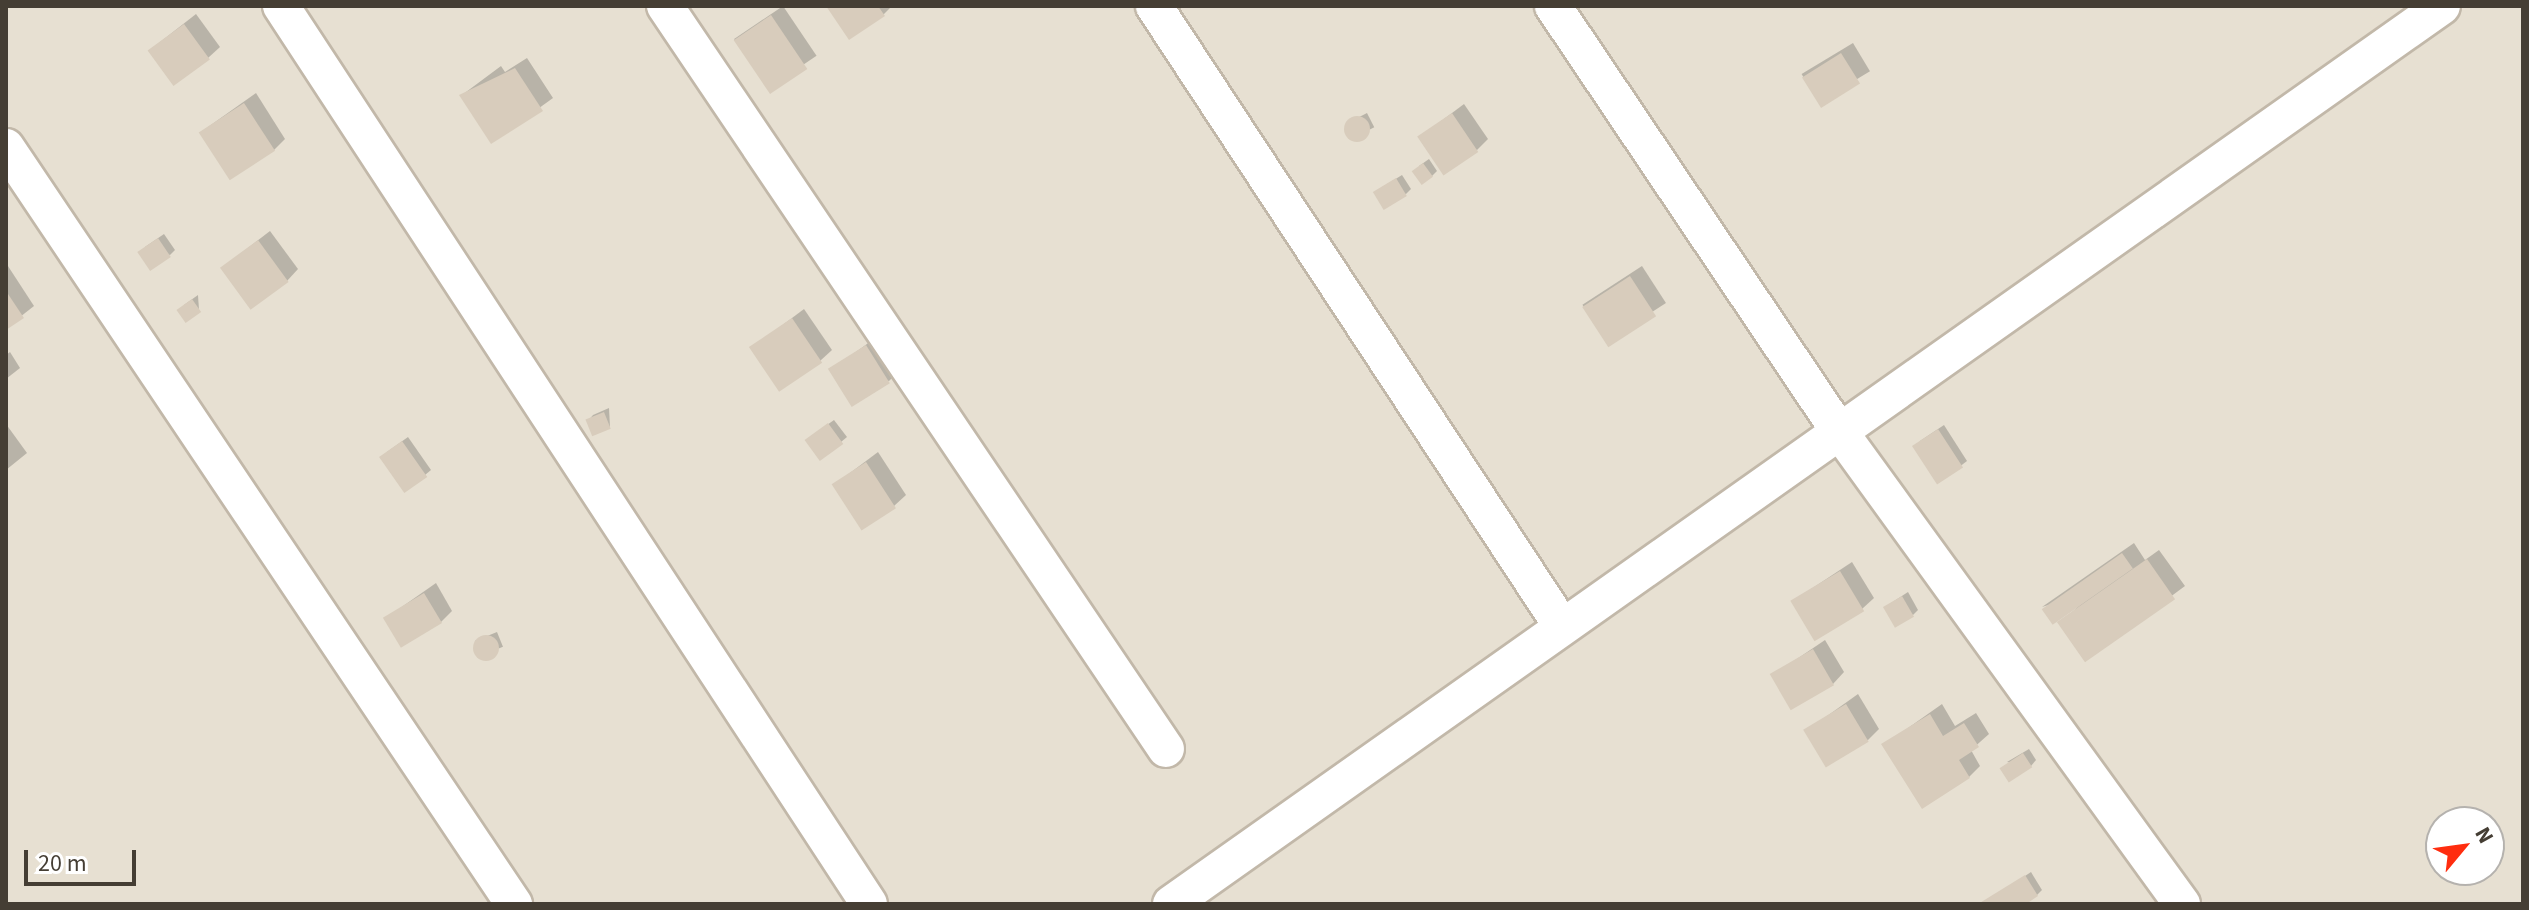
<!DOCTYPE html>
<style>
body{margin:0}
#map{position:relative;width:2529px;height:910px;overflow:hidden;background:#f3eee4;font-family:"Source Sans 3",sans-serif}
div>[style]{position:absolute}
.residential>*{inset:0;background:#e7e0d2}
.shadow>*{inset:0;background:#0003;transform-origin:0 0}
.building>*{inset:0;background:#d8ccbc;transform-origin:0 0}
.round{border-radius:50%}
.roads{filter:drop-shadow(2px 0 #c2b8a9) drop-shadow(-2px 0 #c2b8a9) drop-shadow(0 2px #c2b8a9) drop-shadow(0 -2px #c2b8a9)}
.minor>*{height:36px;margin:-18px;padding:0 18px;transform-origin:18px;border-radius:18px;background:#fff}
span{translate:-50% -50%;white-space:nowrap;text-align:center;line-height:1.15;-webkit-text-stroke:6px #fff;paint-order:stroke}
.frame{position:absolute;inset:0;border:8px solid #453e34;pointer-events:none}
.north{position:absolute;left:2425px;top:806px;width:80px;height:80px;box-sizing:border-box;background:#fff;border:2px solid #b5b2ae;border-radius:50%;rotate:61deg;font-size:22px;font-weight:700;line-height:32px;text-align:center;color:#453e34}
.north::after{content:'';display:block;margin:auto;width:28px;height:36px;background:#ff2d0f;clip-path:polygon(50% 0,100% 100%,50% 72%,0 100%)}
.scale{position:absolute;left:24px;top:850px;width:112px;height:36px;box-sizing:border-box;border:4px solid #453e34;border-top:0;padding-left:10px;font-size:24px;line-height:28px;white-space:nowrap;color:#453e34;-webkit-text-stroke:6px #fff;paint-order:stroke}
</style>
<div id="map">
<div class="residential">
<div style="clip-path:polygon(evenodd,6px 6px,2523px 6px,2523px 904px,6px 904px,6px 6px,2441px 822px,2489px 822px,2489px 870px,2441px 870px,2441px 822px)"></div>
</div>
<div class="shadow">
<div style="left:783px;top:6px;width:60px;height:59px;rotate:56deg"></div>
<div style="clip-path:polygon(828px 6px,892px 6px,883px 15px)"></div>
<div style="clip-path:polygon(196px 14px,220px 47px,208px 58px,150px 50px)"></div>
<div style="left:1853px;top:43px;width:33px;height:60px;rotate:59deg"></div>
<div style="clip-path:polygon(527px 58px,553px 98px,492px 142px,462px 95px,501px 66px,505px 72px)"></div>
<div style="clip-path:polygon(256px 93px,285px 139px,274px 150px,201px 132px)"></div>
<div style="clip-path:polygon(1464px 104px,1488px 139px,1477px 150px,1420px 137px)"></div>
<div style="left:1367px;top:113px;width:16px;height:23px;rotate:63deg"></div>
<div style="clip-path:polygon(1429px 159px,1437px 171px,1432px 176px,1419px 166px)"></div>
<div style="clip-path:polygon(1402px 175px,1411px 189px,1406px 194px,1381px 188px)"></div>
<div style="clip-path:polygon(270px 231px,298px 269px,287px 281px,222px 268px)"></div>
<div style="clip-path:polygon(164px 234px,175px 250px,170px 255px,145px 247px)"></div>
<div style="clip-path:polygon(6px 263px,34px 306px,6px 328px)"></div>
<div style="left:1642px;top:266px;width:44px;height:71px;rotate:57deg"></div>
<div style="clip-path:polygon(198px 295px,199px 310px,184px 305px)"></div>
<div style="clip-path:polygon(804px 309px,832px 350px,820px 361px,752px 348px)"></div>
<div style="clip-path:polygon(878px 336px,900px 370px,889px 381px,831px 370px)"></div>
<div style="clip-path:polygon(10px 352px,20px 368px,6px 379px,6px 355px)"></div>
<div style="clip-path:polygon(609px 408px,610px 427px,588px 421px,593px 415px)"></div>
<div style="clip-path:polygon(834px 420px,847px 437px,841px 442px,813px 435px)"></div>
<div style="clip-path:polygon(6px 424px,27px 453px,6px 470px)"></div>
<div style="clip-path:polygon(1944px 425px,1967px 461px,1938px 483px,1920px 441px)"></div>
<div style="clip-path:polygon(408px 437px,431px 470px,425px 475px,387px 452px)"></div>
<div style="clip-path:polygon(878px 452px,906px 495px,894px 506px,834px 485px)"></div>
<div style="clip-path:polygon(2134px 543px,2145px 560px,2159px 550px,2185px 586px,2085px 660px,2060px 624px,2094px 591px,2042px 607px)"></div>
<div style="clip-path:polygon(1852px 562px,1874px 598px,1862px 609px,1793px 601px)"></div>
<div style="clip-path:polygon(436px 583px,452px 611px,441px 622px,386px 618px)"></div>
<div style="clip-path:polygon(1908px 592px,1918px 610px,1913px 615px,1885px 607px)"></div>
<div style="left:497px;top:632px;width:16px;height:24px;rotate:68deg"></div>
<div style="clip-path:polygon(1825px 640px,1844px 672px,1833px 684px,1773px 675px)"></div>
<div style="clip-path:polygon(1858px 694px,1879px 729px,1868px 740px,1806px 731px)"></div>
<div style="clip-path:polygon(1942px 704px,1955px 726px,1976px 713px,1989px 734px,1971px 750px,1980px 766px,1969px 777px,1884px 745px)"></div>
<div style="clip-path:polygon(2029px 749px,2036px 760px,2031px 766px,2007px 762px)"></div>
<div style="clip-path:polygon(2031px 872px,2042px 890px,2037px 895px,2022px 904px,1983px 904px)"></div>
</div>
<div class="building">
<div style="clip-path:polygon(826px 6px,878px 6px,885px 16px,849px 40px)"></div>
<div style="left:771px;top:15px;width:65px;height:45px;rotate:56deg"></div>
<div style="left:184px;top:24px;width:44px;height:45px;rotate:54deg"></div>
<div style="left:1841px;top:53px;width:36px;height:46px;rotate:58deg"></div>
<div style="clip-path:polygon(515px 68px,543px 111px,491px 144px,459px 95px)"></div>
<div style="left:244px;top:103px;width:57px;height:54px;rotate:57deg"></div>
<div style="left:1452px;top:113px;width:47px;height:42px;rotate:56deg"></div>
<div class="round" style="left:1344px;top:116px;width:26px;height:26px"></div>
<div style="left:1423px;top:163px;width:17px;height:14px;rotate:54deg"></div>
<div style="left:1396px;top:178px;width:21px;height:27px;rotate:59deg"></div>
<div style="left:158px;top:238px;width:23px;height:25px;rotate:56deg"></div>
<div style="left:258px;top:240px;width:52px;height:47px;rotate:54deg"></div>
<div style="left:1630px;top:276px;width:48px;height:57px;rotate:57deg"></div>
<div style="clip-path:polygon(6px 291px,24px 318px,6px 330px)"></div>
<div style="left:192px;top:299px;width:16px;height:19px;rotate:55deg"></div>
<div style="left:792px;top:318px;width:54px;height:52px;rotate:56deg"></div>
<div style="left:866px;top:345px;width:45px;height:45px;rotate:58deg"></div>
<div style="left:604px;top:412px;width:18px;height:20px;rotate:68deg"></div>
<div style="left:828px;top:423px;width:26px;height:29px;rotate:54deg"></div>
<div style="left:1938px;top:429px;width:46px;height:31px;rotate:57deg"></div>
<div style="left:402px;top:441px;width:44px;height:28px;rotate:55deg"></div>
<div style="left:866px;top:462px;width:55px;height:41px;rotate:57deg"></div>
<div style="left:2122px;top:553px;width:19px;height:98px;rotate:55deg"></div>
<div style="left:2147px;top:559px;width:49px;height:110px;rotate:55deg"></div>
<div style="left:1840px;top:571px;width:47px;height:58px;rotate:59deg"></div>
<div style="left:424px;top:593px;width:35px;height:48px;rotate:59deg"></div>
<div style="left:1902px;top:596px;width:24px;height:22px;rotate:60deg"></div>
<div class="round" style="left:473px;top:635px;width:26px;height:26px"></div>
<div style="left:1813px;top:649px;width:42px;height:50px;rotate:60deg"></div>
<div style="left:1846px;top:704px;width:44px;height:50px;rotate:59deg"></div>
<div style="clip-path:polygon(1930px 714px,1943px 736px,1964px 723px,1979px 747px,1959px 760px,1970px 778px,1922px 809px,1881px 744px)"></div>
<div style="left:2023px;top:753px;width:17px;height:28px;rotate:57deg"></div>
<div style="clip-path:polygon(2025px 875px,2038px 896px,2026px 904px,1978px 904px)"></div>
</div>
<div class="roads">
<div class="minor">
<div style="left:281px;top:6px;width:1073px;rotate:56.78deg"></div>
<div style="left:665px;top:6px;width:896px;rotate:56.01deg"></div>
<div style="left:1154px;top:6px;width:741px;rotate:56.67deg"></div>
<div style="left:1553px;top:6px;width:509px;rotate:56.06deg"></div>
<div style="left:1837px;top:428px;width:588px;rotate:54.07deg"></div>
<div style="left:6px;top:147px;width:912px;rotate:56.14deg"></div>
<div style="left:1171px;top:904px;width:1556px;rotate:-35.24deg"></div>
</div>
</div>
<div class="frame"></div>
<div class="north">N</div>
<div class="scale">20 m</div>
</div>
